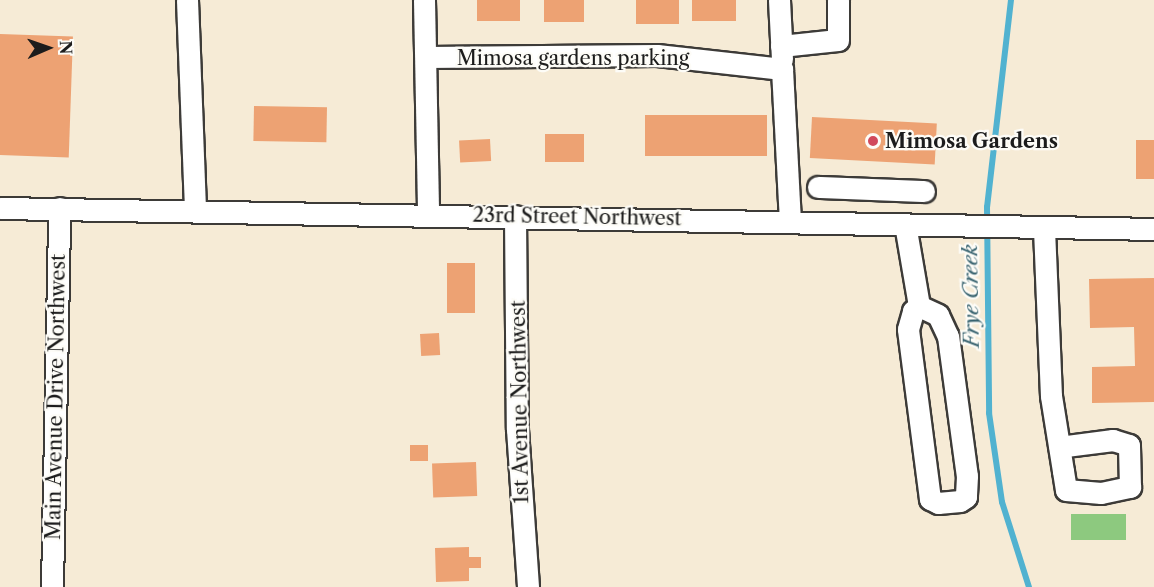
<!DOCTYPE html>
<style>
body{margin:0}
#map{position:relative;width:1154px;height:587px;overflow:hidden;background:#f6ebd6;font-family:"Libre Caslon Text",serif}
div>[style]{position:absolute}
.green>*{inset:0;background:#8dc97f;transform-origin:0 0}
.stream>*{height:6px;margin:-3px;padding:0 3px;transform-origin:3px;border-radius:3px;background:#51b2d0}
.building>*{inset:0;background:#eda273;transform-origin:0 0}
.roads{filter:drop-shadow(2px 0 #3d3b38) drop-shadow(-2px 0 #3d3b38) drop-shadow(0 2px #3d3b38) drop-shadow(0 -2px #3d3b38)}
.minor>*{height:21px;margin:-10.5px;padding:0 10.5px;transform-origin:10.5px;border-radius:10.5px;background:#fff}
.dots>*{width:16px;height:16px;translate:-50% -50%;box-sizing:border-box;border:3px solid #fdfcf7;border-radius:50%}
span{translate:-50% -50%;white-space:nowrap;text-align:center;line-height:1.15;-webkit-text-stroke:4.5px #fdfcf7;paint-order:stroke}
.street-label{font-size:20px;color:#1c1c1c}
.poi-label{font-size:20px;color:#1c1c1c;font-weight:700}
.left{translate:0 -50%;text-align:left}
.water-label{font-size:21px;color:#34606d;font-style:italic}
.north{position:absolute;left:18px;top:18px;width:60px;height:60px;-webkit-text-stroke:4px #fdfcf7;paint-order:stroke;rotate:88deg;font-size:16px;font-weight:700;line-height:24px;text-align:center;color:#1c1c1c}
.north::after{content:'';display:block;margin:auto;width:21px;height:27px;background:#1c1c1c;clip-path:polygon(50% 0,100% 100%,50% 72%,0 100%)}
</style>
<div id="map">
<div class="green">
<div style="left:1126px;top:514px;width:26px;height:55px;rotate:90deg"></div>
</div>
<div class="stream">
<div style="left:1011px;top:0;width:208px;rotate:96.6deg"></div>
<div style="left:987px;top:207px;width:206px;rotate:89.4deg"></div>
<div style="left:989px;top:413px;width:90px;rotate:81.7deg"></div>
<div style="left:1002px;top:502px;width:89px;rotate:72.4deg"></div>
</div>
<div class="building">
<div style="left:477px;top:0;width:43px;height:21px"></div>
<div style="left:544px;top:0;width:40px;height:22px"></div>
<div style="left:636px;top:0;width:43px;height:24px"></div>
<div style="left:692px;top:0;width:44px;height:21px"></div>
<div style="left:0;top:34px;width:73px;height:121px;rotate:2deg"></div>
<div style="left:254px;top:106px;width:73px;height:35px;rotate:1deg"></div>
<div style="left:645px;top:115px;width:122px;height:41px"></div>
<div style="left:812px;top:117px;width:125px;height:41px;rotate:3deg"></div>
<div style="left:545px;top:134px;width:39px;height:28px"></div>
<div style="left:490px;top:139px;width:22px;height:31px;rotate:87deg"></div>
<div style="left:1136px;top:140px;width:18px;height:39px"></div>
<div style="left:447px;top:263px;width:28px;height:50px"></div>
<div style="clip-path:polygon(1154px 278px,1154px 402px,1092px 403px,1092px 367px,1135px 366px,1134px 327px,1090px 328px,1089px 279px)"></div>
<div style="left:439px;top:333px;width:22px;height:19px;rotate:87deg"></div>
<div style="left:410px;top:445px;width:18px;height:16px"></div>
<div style="left:476px;top:462px;width:34px;height:44px;rotate:88deg"></div>
<div style="clip-path:polygon(469px 547px,469px 557px,481px 557px,481px 568px,469px 568px,469px 581px,436px 582px,435px 548px)"></div>
</div>
<div class="roads">
<div class="minor">
<div style="left:187px;top:0;width:210px;rotate:87.8deg"></div>
<div style="left:424px;top:0;width:214px;rotate:88.9deg"></div>
<div style="left:779px;top:0;width:59px;rotate:87.1deg"></div>
<div style="left:781px;top:46px;width:57px;rotate:-6deg"></div>
<div style="left:838px;top:40px;width:40px;rotate:-90deg"></div>
<div style="left:426px;top:57px;width:231px;rotate:-0.5deg"></div>
<div style="left:657px;top:55px;width:126px;rotate:6.4deg"></div>
<div style="left:782px;top:69px;width:152px;rotate:87deg"></div>
<div style="left:818px;top:187px;width:106px;rotate:2.2deg"></div>
<div style="left:0;top:208px;width:1154px;rotate:1.04deg"></div>
<div style="left:515px;top:216px;width:213px;rotate:89.5deg"></div>
<div style="left:517px;top:429px;width:158px;rotate:86deg"></div>
<div style="left:905px;top:224px;width:83px;rotate:80.3deg"></div>
<div style="left:1044px;top:229px;width:167px;rotate:87.6deg"></div>
<div style="left:1051px;top:396px;width:76px;rotate:80.9deg"></div>
<div style="left:1063px;top:471px;width:19px;rotate:81deg"></div>
<div style="left:1066px;top:490px;width:35px;rotate:5deg"></div>
<div style="left:1101px;top:493px;width:30px;rotate:-12deg"></div>
<div style="left:1130px;top:487px;width:42px;rotate:-91.4deg"></div>
<div style="left:1129px;top:445px;width:17px;rotate:-163deg"></div>
<div style="left:1113px;top:440px;width:54px;rotate:172.6deg"></div>
<div style="left:919px;top:306px;width:21px;rotate:25deg"></div>
<div style="left:938px;top:315px;width:23px;rotate:65deg"></div>
<div style="left:948px;top:336px;width:141px;rotate:82.3deg"></div>
<div style="left:967px;top:476px;width:21px;rotate:93deg"></div>
<div style="left:966px;top:497px;width:7px;rotate:146deg"></div>
<div style="left:960px;top:501px;width:22px;rotate:175deg"></div>
<div style="left:938px;top:503px;width:9px;rotate:-153deg"></div>
<div style="left:930px;top:499px;width:171px;rotate:-97.4deg"></div>
<div style="left:908px;top:329px;width:19px;rotate:-74deg"></div>
<div style="left:913px;top:311px;width:8px;rotate:-40deg"></div>
<div style="left:52px;top:587px;width:379px;rotate:-88.9deg"></div>
</div>
</div>
<div class="dots">
<div style="left:873px;top:141px;background:#d1495b"></div>
</div>
<div class="street-label">
<span style="left:573px;top:58px">Mimosa gardens parking</span>
<span style="left:577px;top:217px;rotate:1deg">23rd Street Northwest</span>
<span style="left:56px;top:397px;rotate:-89deg">Main Avenue Drive Northwest</span>
<span style="left:520px;top:402px;rotate:-91deg">1st Avenue Northwest</span>
</div>
<div class="poi-label">
<span class="left" style="left:885px;top:141px">Mimosa Gardens</span>
</div>
<div class="water-label">
<span style="left:971px;top:296px;rotate:-91deg">Frye Creek</span>
</div>
<div class="north">N</div>
</div>
